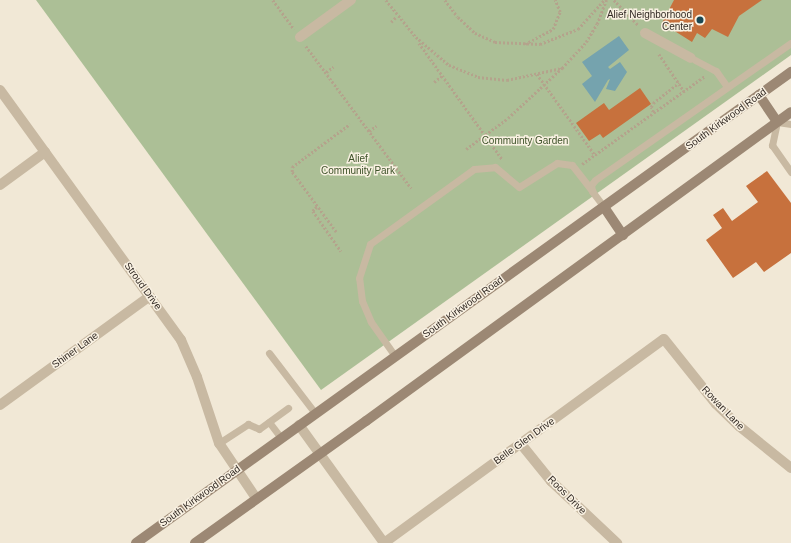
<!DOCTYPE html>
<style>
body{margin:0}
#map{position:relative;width:791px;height:543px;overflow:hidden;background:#f1e8d6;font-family:Helvetica,sans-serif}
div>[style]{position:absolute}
.green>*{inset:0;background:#acbf96}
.water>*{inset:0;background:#75a3ae}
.building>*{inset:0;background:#c7713d}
.path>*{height:2.5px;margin-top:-1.25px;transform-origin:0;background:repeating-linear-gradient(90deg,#b4a38c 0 2px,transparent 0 4px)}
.service>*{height:7px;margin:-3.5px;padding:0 3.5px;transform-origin:3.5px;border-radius:3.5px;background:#c8b9a2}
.pedestrian>*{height:10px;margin:-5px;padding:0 5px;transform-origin:5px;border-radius:5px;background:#c8b9a2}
.minor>*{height:10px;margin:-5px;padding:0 5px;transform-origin:5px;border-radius:5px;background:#c8b9a2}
.secondary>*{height:10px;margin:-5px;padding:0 5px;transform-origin:5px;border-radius:5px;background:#9c8874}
.dots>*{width:11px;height:11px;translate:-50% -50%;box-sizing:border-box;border:2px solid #f9f1e2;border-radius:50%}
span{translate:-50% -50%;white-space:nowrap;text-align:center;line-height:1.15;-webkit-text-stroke:3px #f9f1e2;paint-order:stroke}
.poi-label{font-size:10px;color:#332b25}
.right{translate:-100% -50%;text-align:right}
.street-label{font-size:10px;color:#332b25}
.park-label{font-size:10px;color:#3d5128}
</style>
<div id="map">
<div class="green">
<div style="clip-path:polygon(36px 0,791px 0,791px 55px,321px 390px)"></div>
</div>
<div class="water">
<div style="clip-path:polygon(619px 36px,629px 50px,608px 67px,610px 69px,620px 62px,627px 72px,615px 91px,606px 89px,610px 79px,608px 80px,595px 102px,582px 84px,592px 76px,582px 62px)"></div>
</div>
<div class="building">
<div style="clip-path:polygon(674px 0,762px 0,739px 16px,728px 37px,712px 29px,705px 38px,697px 33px,692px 42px,662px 23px)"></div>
<div style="clip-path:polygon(640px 88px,651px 104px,603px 138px,600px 134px,589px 141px,576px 123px,604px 103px,609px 110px)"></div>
<div style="clip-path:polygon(767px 171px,791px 203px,791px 253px,764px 272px,756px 262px,733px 278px,706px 240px,722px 228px,713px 215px,723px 208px,732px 221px,758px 202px,746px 186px)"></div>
</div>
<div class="path">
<div style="left:273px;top:0;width:36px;rotate:54deg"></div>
<div style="left:386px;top:0;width:48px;rotate:51deg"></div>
<div style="left:416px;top:37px;width:43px;rotate:40.3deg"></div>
<div style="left:449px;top:65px;width:31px;rotate:22deg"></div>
<div style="left:478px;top:77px;width:29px;rotate:6deg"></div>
<div style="left:507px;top:80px;width:56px;rotate:-12.3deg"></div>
<div style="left:562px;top:68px;width:35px;rotate:-47deg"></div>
<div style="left:586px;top:42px;width:21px;rotate:-59deg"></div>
<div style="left:597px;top:24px;width:26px;rotate:-69deg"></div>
<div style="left:445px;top:0;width:21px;rotate:53deg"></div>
<div style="left:458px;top:17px;width:23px;rotate:43deg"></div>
<div style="left:475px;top:33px;width:22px;rotate:24deg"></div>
<div style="left:495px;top:42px;width:45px;rotate:2.5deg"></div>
<div style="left:540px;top:44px;width:41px;rotate:-21.5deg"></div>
<div style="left:578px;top:29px;width:39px;rotate:-48deg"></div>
<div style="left:614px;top:0;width:36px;rotate:46deg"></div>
<div style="left:391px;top:22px;width:8px;rotate:-45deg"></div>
<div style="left:419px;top:43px;width:143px;rotate:54.4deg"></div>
<div style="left:525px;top:44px;width:32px;rotate:-28deg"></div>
<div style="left:553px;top:29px;width:18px;rotate:-68deg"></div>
<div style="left:560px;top:12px;width:13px;rotate:-113deg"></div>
<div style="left:306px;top:46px;width:177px;rotate:53.5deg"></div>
<div style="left:659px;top:54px;width:45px;rotate:56deg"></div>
<div style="left:326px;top:72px;width:9px;rotate:-36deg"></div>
<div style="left:537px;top:74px;width:100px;rotate:54.4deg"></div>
<div style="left:434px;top:82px;width:11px;rotate:-38deg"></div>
<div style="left:653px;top:112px;width:5px;rotate:-112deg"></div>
<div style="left:651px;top:107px;width:4px;rotate:-63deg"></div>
<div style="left:653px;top:103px;width:33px;rotate:-38deg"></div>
<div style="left:369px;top:131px;width:9px;rotate:-36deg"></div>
<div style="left:466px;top:149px;width:52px;rotate:-36.4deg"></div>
<div style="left:508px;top:118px;width:74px;rotate:-42.8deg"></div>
<div style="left:582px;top:164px;width:151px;rotate:-35.6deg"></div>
<div style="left:317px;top:207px;width:6px;rotate:135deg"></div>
<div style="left:313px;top:211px;width:49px;rotate:55deg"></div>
<div style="left:336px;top:232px;width:74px;rotate:-126.3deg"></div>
<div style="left:292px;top:172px;width:5px;rotate:-90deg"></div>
<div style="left:292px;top:167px;width:72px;rotate:-36.6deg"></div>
</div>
<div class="service">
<div style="left:695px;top:60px;width:24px;rotate:28deg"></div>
<div style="left:716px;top:71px;width:19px;rotate:55deg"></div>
<div style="left:791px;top:124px;width:14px;rotate:-172deg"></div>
<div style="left:777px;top:122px;width:24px;rotate:102deg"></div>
<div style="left:772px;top:145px;width:33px;rotate:55deg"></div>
<div style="left:604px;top:207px;width:20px;rotate:-127deg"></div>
<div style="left:592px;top:191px;width:6px;rotate:-99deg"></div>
<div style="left:591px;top:185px;width:6px;rotate:-51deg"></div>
<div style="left:595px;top:180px;width:239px;rotate:-35deg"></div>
<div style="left:269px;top:353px;width:76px;rotate:52.5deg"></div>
<div style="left:395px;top:356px;width:42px;rotate:-125.2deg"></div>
<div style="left:371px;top:322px;width:23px;rotate:-113deg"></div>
<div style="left:362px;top:301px;width:23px;rotate:-97deg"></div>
<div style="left:359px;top:278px;width:36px;rotate:-72deg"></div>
<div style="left:370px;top:244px;width:128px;rotate:-35.8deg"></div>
<div style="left:474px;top:169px;width:21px;rotate:-5deg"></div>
<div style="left:495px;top:167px;width:31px;rotate:40deg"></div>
<div style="left:519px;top:187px;width:45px;rotate:-32.3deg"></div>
<div style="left:557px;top:163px;width:15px;rotate:8deg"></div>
<div style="left:572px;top:165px;width:33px;rotate:52deg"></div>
<div style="left:269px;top:422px;width:20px;rotate:53deg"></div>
<div style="left:219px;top:443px;width:35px;rotate:-33deg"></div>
<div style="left:248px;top:424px;width:12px;rotate:24deg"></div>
<div style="left:259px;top:429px;width:36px;rotate:-36deg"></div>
</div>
<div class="pedestrian">
<div style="left:645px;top:33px;width:52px;rotate:28.5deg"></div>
<div style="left:300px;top:37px;width:63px;rotate:-36deg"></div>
</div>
<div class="minor">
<div style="left:0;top:90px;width:309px;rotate:54.1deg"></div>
<div style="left:181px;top:340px;width:40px;rotate:66.6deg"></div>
<div style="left:197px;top:377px;width:70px;rotate:71.6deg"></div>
<div style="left:219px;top:443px;width:66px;rotate:56.1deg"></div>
<div style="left:0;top:185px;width:56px;rotate:-36.3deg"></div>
<div style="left:0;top:405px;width:185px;rotate:-36deg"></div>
<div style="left:299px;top:425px;width:145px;rotate:54.2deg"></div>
<div style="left:521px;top:444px;width:48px;rotate:51deg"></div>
<div style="left:551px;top:481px;width:91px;rotate:43.2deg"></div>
<div style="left:384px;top:543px;width:346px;rotate:-36.1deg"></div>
<div style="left:664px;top:339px;width:83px;rotate:51.3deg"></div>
<div style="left:716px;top:404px;width:32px;rotate:44deg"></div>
<div style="left:739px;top:426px;width:67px;rotate:38.9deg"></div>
</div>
<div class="secondary">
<div style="left:759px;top:95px;width:32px;rotate:56deg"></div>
<div style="left:604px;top:207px;width:34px;rotate:56deg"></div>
<div style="left:136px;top:543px;width:807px;rotate:-35.72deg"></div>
<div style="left:195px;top:543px;width:210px;rotate:-35.5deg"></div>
<div style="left:366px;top:421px;width:525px;rotate:-36.02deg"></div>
</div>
<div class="dots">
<div style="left:700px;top:20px;background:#1a4854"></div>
</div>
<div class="poi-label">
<span class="right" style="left:692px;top:20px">Alief Neighborhood<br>Center</span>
</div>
<div class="street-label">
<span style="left:726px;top:119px;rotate:-36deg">South Kirkwood Road</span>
<span style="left:143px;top:286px;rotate:54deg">Stroud Drive</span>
<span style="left:463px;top:307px;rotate:-36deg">South Kirkwood Road</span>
<span style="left:75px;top:350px;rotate:-36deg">Shiner Lane</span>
<span style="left:723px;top:408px;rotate:46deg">Rowan Lane</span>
<span style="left:524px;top:441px;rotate:-36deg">Belle Glen Drive</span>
<span style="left:567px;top:495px;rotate:45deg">Roos Drive</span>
<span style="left:200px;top:496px;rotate:-36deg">South Kirkwood Road</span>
</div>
<div class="park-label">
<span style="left:525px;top:141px">Commuinty Garden</span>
<span style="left:358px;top:164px">Alief<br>Community Park</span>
</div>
</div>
